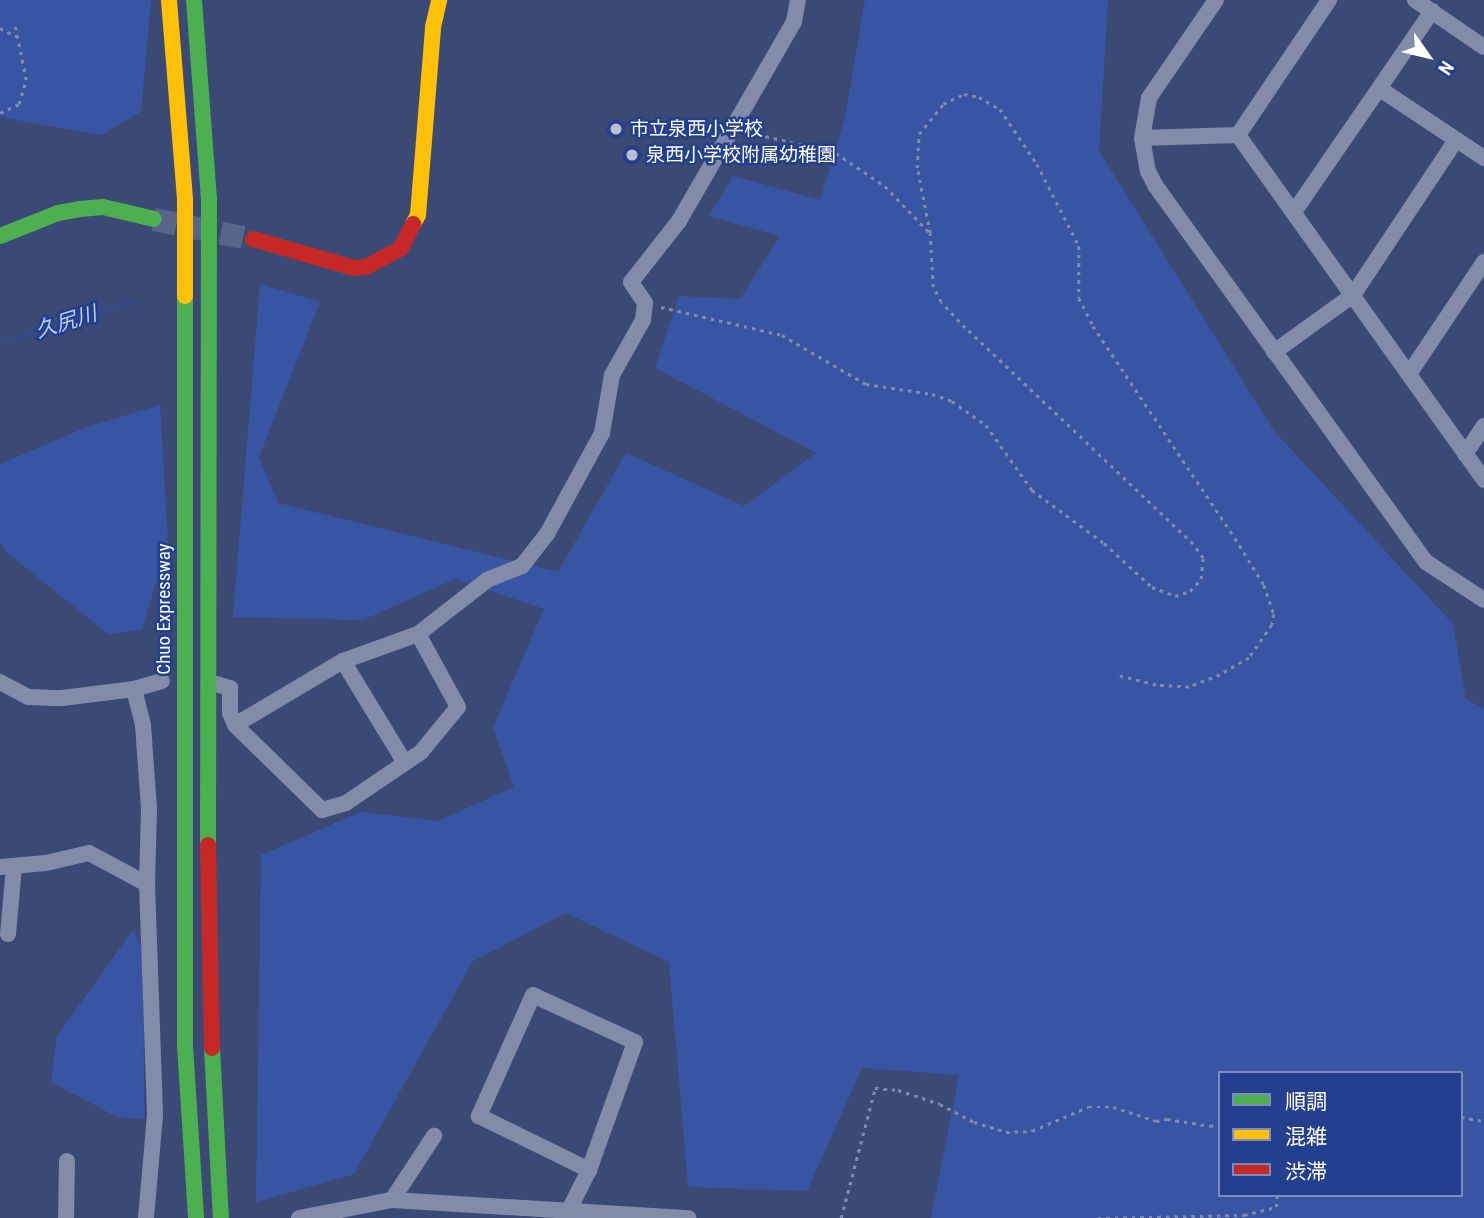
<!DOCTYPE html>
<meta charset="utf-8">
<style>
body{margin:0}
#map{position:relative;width:1484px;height:1218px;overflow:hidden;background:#3b4a75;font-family:"Roboto Condensed","Noto Sans JP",sans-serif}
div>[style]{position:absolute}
.green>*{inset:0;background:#3855a3}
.stream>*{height:4.5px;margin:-2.25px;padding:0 2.25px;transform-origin:2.25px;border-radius:2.25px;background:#364a83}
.secondary-tunnel>*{height:23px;margin-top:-11.5px;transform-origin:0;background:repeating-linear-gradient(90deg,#58658a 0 23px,transparent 0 34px)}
.path>*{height:2.5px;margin-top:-1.25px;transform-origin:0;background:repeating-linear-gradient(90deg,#828ca8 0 3.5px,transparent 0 8.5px)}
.street>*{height:16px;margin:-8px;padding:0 8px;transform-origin:8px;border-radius:8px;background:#828ca8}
.fast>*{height:16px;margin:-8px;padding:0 8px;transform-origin:8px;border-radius:8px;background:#4caf50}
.slow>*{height:16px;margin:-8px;padding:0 8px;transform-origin:8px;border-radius:8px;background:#ffc107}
.jam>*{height:16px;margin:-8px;padding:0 8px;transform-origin:8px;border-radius:8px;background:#c62828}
.dots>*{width:19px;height:19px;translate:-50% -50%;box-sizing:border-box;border:4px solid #233f8d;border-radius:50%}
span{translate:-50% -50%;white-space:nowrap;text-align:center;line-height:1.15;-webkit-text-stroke:5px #233f8d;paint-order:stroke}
.poi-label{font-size:19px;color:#fff}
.left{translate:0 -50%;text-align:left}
.street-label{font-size:19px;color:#fff}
.water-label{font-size:21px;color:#bdccf2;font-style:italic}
.legend{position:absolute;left:1218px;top:1071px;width:245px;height:126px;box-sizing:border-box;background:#233f8d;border:2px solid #7b8cbb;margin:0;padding:9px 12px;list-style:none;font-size:21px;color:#fff}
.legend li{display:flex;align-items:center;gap:14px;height:35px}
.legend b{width:35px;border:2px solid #7b8cbb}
.north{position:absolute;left:1393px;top:21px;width:70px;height:70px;-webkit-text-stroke:5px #233f8d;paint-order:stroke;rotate:124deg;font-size:19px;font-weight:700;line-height:28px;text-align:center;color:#fff}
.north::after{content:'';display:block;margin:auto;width:24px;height:32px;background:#fff;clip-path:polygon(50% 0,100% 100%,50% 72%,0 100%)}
</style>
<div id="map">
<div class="green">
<div style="clip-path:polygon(0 0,151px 0,141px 112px,101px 135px,0 117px)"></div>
<div style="clip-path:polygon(evenodd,865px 0,1108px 0,1099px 151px,1274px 431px,1453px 624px,1466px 699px,1484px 709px,1484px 1218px,931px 1218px,959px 1075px,862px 1068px,807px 1191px,688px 1187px,669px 962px,566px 913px,473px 961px,354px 1174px,256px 1202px,261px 855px,361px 812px,438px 821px,514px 787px,493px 727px,544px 609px,455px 579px,363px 620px,233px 617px,260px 284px,320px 302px,259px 457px,278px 503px,558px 572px,626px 453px,744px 506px,816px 453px,655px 368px,679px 296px,740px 299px,780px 236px,709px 216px,733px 176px,820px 200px,845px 118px,865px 0,1220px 1073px,1461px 1073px,1461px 1195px,1220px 1195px,1220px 1073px)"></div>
<div style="clip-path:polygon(160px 405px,168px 542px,142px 630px,108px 634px,5px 551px,0 541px,0 464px,84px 428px)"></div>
<div style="clip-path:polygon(133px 930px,143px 950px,144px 1119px,117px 1117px,51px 1082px,57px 1036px)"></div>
</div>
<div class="stream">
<div style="left:0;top:342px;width:138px;rotate:-16.9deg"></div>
<div style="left:397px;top:1218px;width:1px;rotate:-45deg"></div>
</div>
<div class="secondary-tunnel">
<div style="left:154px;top:219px;width:101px;rotate:11.4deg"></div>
</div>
<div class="path">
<div style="left:0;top:28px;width:18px;rotate:27deg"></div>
<div style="left:0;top:113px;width:21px;rotate:-25deg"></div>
<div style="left:19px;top:104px;width:25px;rotate:-74deg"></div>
<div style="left:26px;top:80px;width:55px;rotate:-101.5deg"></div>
<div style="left:749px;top:132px;width:89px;rotate:13.6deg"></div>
<div style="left:836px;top:153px;width:59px;rotate:34deg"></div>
<div style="left:885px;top:186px;width:65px;rotate:46.2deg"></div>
<div style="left:661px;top:307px;width:124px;rotate:13deg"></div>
<div style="left:782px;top:335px;width:97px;rotate:30.3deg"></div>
<div style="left:866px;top:384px;width:67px;rotate:8.6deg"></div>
<div style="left:932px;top:394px;width:21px;rotate:19deg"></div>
<div style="left:952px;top:401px;width:42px;rotate:35.2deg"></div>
<div style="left:986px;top:425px;width:80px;rotate:54.7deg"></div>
<div style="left:1032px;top:490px;width:89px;rotate:36.4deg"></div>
<div style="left:1104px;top:543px;width:65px;rotate:42.5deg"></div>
<div style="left:1152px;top:587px;width:25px;rotate:21deg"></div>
<div style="left:1175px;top:596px;width:16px;rotate:-18deg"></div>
<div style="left:1190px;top:591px;width:16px;rotate:-47deg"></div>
<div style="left:1201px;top:579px;width:21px;rotate:-85deg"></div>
<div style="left:1203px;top:558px;width:17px;rotate:-126deg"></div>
<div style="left:1193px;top:544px;width:314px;rotate:-136.5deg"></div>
<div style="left:965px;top:328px;width:35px;rotate:-133deg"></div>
<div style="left:941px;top:302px;width:17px;rotate:-118deg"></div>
<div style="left:933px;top:287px;width:54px;rotate:-93.2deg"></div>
<div style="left:930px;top:233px;width:66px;rotate:-101.3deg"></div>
<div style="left:917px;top:168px;width:34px;rotate:-87deg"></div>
<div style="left:919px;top:134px;width:38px;rotate:-51deg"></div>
<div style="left:943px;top:104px;width:23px;rotate:-25deg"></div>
<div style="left:964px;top:94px;width:15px;rotate:11deg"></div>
<div style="left:979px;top:97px;width:24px;rotate:30deg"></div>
<div style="left:1000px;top:109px;width:66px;rotate:56.1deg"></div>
<div style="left:1037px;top:164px;width:92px;rotate:62.9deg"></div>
<div style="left:1079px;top:246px;width:52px;rotate:90deg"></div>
<div style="left:1079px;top:298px;width:31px;rotate:63deg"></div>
<div style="left:1093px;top:326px;width:255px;rotate:56.2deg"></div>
<div style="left:1235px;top:538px;width:55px;rotate:58.3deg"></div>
<div style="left:1264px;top:585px;width:31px;rotate:71deg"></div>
<div style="left:1274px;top:614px;width:11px;rotate:100deg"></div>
<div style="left:1272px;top:625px;width:40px;rotate:124.9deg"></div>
<div style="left:1249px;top:658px;width:34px;rotate:150deg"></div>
<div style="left:1220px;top:675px;width:33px;rotate:159deg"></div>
<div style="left:1189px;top:687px;width:33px;rotate:-177deg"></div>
<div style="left:1156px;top:685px;width:42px;rotate:-166.3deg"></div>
<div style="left:1461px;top:1117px;width:23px;rotate:10deg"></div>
<div style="left:841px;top:1218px;width:134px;rotate:-75.3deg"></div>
<div style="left:875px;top:1088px;width:23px;rotate:5deg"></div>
<div style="left:898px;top:1090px;width:44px;rotate:18.4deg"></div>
<div style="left:940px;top:1104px;width:38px;rotate:28deg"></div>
<div style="left:974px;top:1122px;width:34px;rotate:17deg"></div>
<div style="left:1006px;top:1132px;width:26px;rotate:-2deg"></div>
<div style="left:1032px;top:1131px;width:61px;rotate:-23.2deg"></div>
<div style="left:1088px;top:1107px;width:25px"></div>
<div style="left:1113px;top:1107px;width:45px;rotate:18deg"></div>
<div style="left:1156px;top:1121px;width:11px;rotate:-10deg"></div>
<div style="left:1167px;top:1119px;width:44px;rotate:9.2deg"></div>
<div style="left:1210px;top:1126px;width:10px;rotate:-11deg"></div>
<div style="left:1098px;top:1218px;width:146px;rotate:-1.2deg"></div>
<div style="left:1244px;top:1215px;width:33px;rotate:-14deg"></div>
<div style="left:1276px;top:1207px;width:12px;rotate:-85deg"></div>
</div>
<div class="street">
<div style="left:1216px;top:0;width:119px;rotate:124.4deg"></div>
<div style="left:1149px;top:98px;width:41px;rotate:99.9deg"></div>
<div style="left:1142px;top:138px;width:34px;rotate:80deg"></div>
<div style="left:1148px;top:171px;width:16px;rotate:63deg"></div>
<div style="left:1155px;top:185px;width:464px;rotate:54.3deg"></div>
<div style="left:1426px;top:562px;width:69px;rotate:33.2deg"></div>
<div style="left:1415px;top:0;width:83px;rotate:34.3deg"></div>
<div style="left:1380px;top:89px;width:125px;rotate:33.6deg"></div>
<div style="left:1238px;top:135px;width:424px;rotate:54.5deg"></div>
<div style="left:1238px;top:135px;width:163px;rotate:-56deg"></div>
<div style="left:1142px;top:138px;width:96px;rotate:-1.8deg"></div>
<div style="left:1294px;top:212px;width:244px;rotate:-55.5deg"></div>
<div style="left:1274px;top:352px;width:97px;rotate:-35.8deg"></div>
<div style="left:1353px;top:295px;width:186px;rotate:-56.4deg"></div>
<div style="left:1409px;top:374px;width:135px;rotate:-56.2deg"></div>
<div style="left:1465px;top:454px;width:34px;rotate:-56deg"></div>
<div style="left:343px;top:661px;width:119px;rotate:58.7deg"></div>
<div style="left:0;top:682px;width:32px;rotate:28deg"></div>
<div style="left:28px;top:697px;width:34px;rotate:2deg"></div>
<div style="left:62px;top:698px;width:73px;rotate:-7.1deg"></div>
<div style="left:134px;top:689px;width:29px;rotate:-16deg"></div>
<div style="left:216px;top:684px;width:15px;rotate:16deg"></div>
<div style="left:230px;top:688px;width:25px;rotate:90deg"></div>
<div style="left:230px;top:713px;width:13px;rotate:67deg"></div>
<div style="left:235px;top:725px;width:122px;rotate:44.3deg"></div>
<div style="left:322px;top:810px;width:25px;rotate:-16deg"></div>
<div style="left:346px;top:803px;width:91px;rotate:-34.2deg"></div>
<div style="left:421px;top:752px;width:58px;rotate:-50.6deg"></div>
<div style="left:458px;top:707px;width:83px;rotate:-118.7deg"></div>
<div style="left:134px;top:689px;width:37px;rotate:76deg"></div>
<div style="left:143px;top:725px;width:84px;rotate:85.9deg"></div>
<div style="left:149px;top:809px;width:75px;rotate:91.5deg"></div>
<div style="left:147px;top:884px;width:231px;rotate:88deg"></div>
<div style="left:155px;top:1115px;width:103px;rotate:95deg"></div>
<div style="left:235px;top:725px;width:126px;rotate:-30.7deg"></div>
<div style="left:343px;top:661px;width:80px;rotate:-19.8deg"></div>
<div style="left:418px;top:634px;width:88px;rotate:-38deg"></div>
<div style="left:487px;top:580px;width:38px;rotate:-22deg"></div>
<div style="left:522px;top:566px;width:41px;rotate:-52deg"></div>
<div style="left:547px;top:534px;width:115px;rotate:-61.4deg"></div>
<div style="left:602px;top:433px;width:59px;rotate:-80.2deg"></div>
<div style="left:612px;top:375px;width:63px;rotate:-60.6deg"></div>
<div style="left:643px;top:320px;width:17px;rotate:-83deg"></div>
<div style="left:645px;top:303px;width:25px;rotate:-124deg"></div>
<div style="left:631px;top:282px;width:78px;rotate:-51.8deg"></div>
<div style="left:679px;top:221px;width:230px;rotate:-60deg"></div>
<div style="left:794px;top:22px;width:22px;rotate:-80deg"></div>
<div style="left:0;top:867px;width:46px;rotate:-5deg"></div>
<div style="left:46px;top:863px;width:44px;rotate:-13.1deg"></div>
<div style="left:89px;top:853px;width:66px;rotate:28.1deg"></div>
<div style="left:8px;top:934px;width:67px;rotate:-84.9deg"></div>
<div style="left:392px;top:1200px;width:77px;rotate:-56.7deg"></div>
<div style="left:568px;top:1212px;width:47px;rotate:-63.4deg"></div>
<div style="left:589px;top:1170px;width:136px;rotate:-70.2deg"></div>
<div style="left:635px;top:1042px;width:112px;rotate:-155.3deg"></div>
<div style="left:533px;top:995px;width:133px;rotate:114.1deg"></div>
<div style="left:479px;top:1116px;width:123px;rotate:26.1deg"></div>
<div style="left:66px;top:1218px;width:57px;rotate:-89deg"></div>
<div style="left:299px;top:1218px;width:95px;rotate:-11deg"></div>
<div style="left:392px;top:1200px;width:297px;rotate:3.5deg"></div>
</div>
<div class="fast">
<div style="left:194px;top:0;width:202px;rotate:85.7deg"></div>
<div style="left:209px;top:201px;width:644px;rotate:90.09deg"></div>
<div style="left:0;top:236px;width:62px;rotate:-21.6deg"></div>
<div style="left:58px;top:213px;width:22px;rotate:-10deg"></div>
<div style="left:80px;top:209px;width:23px;rotate:-5deg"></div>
<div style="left:103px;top:207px;width:52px;rotate:13.2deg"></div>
<div style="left:185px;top:296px;width:750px;rotate:90deg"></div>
<div style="left:185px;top:1046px;width:172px;rotate:86.3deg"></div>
<div style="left:212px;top:1048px;width:170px;rotate:87deg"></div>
</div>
<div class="slow">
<div style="left:169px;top:0;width:202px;rotate:85.4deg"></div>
<div style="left:185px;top:201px;width:95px;rotate:90deg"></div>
<div style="left:413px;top:224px;width:10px;rotate:-61deg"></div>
<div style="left:418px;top:215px;width:189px;rotate:-85.4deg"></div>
<div style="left:433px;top:27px;width:28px;rotate:-77deg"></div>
</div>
<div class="jam">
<div style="left:253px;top:239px;width:105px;rotate:16deg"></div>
<div style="left:354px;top:268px;width:12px;rotate:-5deg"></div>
<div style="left:366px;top:267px;width:40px;rotate:-28deg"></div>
<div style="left:401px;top:248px;width:27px;rotate:-63deg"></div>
<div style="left:208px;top:845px;width:203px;rotate:88.9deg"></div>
</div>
<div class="dots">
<div style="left:616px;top:129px;background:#bac0cf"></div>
<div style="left:632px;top:155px;background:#bac0cf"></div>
</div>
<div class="poi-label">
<span class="left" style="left:630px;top:129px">市立泉西小学校</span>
<span class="left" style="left:646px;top:155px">泉西小学校附属幼稚園</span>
</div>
<div class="street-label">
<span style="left:164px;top:609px;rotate:-90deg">Chuo Expressway</span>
</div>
<div class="water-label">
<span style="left:66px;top:322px;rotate:-17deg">久尻川</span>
</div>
<ul class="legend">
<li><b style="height:9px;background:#4caf50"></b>順調</li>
<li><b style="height:9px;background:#ffc107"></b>混雑</li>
<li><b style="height:9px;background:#c62828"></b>渋滞</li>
</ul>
<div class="north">N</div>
</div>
